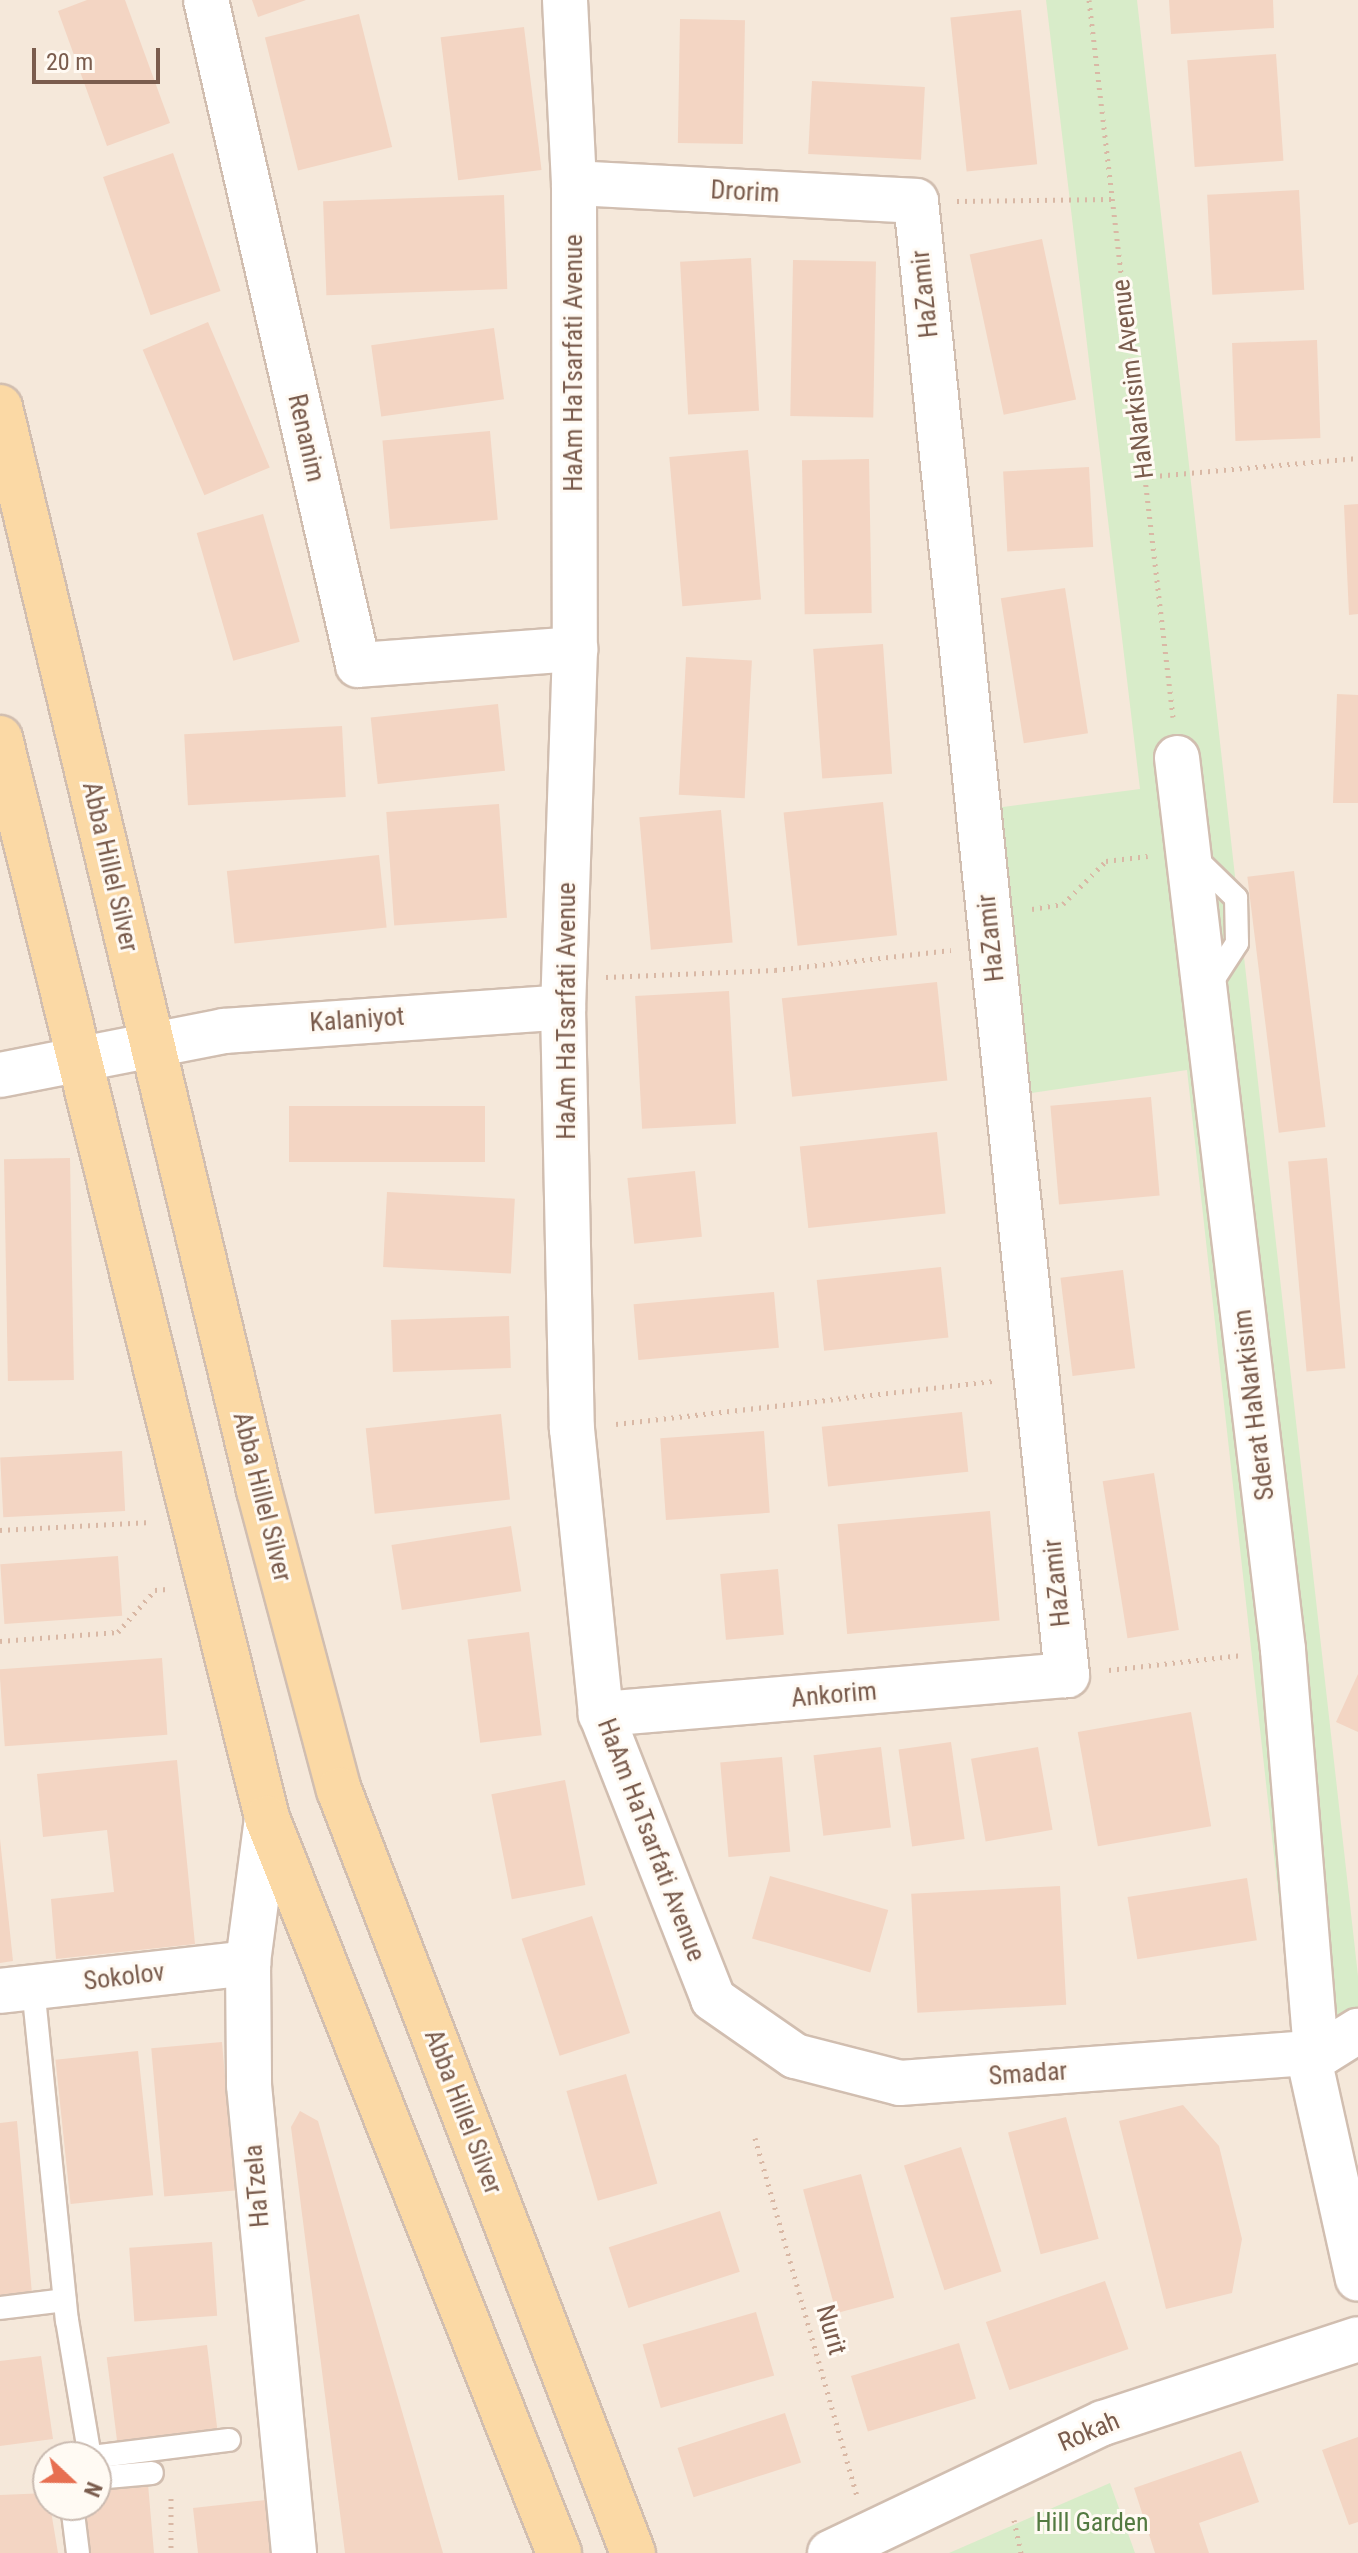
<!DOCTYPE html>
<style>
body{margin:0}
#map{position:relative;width:1358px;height:2553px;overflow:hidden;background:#fdf6ec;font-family:"Roboto Condensed",sans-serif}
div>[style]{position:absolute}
.residential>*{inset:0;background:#f5e8da}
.green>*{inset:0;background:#d8ecc9}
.building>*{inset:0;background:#f3d5c3;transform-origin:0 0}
.path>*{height:5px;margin-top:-2.5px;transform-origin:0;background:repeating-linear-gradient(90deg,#d9b8a5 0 2px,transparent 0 8px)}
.roads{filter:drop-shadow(2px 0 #d1beb0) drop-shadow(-2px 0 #d1beb0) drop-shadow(0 2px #d1beb0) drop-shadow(0 -2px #d1beb0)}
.lane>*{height:22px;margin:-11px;padding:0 11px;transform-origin:11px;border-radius:11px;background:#fff}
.street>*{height:44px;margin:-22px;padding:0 22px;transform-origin:22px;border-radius:22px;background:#fff}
.secondary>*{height:44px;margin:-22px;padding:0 22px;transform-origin:22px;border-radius:22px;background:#fff}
.primary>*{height:44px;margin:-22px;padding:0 22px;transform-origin:22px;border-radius:22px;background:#fbd9a5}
span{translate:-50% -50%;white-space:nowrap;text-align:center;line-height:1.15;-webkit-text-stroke:6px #fffaf3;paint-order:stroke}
.street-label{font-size:26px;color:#7a5c4d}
.park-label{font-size:26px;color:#537a41}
.north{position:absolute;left:32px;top:2441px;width:80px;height:80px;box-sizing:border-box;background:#fffaf3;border:2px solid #cabbb1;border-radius:50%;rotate:112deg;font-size:22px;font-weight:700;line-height:32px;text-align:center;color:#7a5c4d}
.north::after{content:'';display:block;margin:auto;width:28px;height:36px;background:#e76f51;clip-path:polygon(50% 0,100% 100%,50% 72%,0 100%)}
.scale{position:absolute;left:32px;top:48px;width:128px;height:36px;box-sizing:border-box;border:4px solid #7a5c4d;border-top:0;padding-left:10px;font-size:24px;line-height:28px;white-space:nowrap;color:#7a5c4d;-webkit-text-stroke:6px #fffaf3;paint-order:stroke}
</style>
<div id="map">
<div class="residential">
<div style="clip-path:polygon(evenodd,0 0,1358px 0,1358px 2553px,0 2553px,0 0,48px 2457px,96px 2457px,96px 2505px,48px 2505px,48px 2457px)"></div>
</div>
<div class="green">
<div style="clip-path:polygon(1046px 0,1137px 0,1358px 1976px,1358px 2020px,1294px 2036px,1187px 1070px,1018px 1095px,988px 809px,1140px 789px)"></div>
<div style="clip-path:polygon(1110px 2483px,1135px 2553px,949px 2553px)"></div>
</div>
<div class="building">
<div style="clip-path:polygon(87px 0,125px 0,170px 123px,107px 146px,58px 11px)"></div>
<div style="clip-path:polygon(252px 0,306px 0,258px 17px)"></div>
<div style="clip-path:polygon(1169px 0,1273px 0,1274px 28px,1171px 34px)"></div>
<div style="left:1021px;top:10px;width:155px;height:71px;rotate:84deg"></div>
<div style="left:359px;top:14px;width:137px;height:97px;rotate:76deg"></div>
<div style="left:680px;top:19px;width:65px;height:124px;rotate:1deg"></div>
<div style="left:524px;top:27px;width:144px;height:84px;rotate:83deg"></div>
<div style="left:1276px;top:54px;width:107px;height:89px;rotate:86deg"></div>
<div style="left:812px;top:81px;width:113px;height:73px;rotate:3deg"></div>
<div style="left:173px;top:153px;width:146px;height:74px;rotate:71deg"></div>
<div style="left:1299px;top:190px;width:100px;height:92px;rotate:87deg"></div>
<div style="left:504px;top:195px;width:94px;height:181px;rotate:88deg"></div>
<div style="left:1042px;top:239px;width:164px;height:74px;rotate:78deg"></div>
<div style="left:751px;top:258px;width:153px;height:71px;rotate:87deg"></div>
<div style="left:793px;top:260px;width:83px;height:156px;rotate:1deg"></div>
<div style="left:208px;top:322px;width:158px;height:71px;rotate:67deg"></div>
<div style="left:494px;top:328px;width:72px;height:124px;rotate:82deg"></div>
<div style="left:1317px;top:340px;width:98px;height:85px;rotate:88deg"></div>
<div style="left:490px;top:431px;width:89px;height:108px;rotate:85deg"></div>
<div style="left:748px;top:450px;width:150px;height:79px;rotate:85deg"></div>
<div style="left:869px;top:459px;width:154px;height:67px;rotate:89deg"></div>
<div style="left:1089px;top:467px;width:80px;height:86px;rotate:87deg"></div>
<div style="clip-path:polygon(1358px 504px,1358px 614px,1349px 615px,1344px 505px)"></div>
<div style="left:263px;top:514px;width:133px;height:69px;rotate:74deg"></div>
<div style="left:1065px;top:588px;width:147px;height:65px;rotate:81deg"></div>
<div style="left:883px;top:644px;width:130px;height:70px;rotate:86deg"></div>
<div style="left:686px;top:657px;width:66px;height:138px;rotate:3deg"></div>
<div style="clip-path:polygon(1337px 694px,1358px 695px,1358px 803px,1333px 803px)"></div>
<div style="left:498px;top:704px;width:67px;height:128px;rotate:84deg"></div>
<div style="left:342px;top:726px;width:71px;height:158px;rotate:87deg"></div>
<div style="left:883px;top:802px;width:134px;height:100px;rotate:84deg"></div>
<div style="left:499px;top:804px;width:114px;height:113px;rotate:86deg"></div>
<div style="left:721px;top:810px;width:133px;height:82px;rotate:85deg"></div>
<div style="left:379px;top:855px;width:73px;height:153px;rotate:84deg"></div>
<div style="left:1294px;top:871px;width:258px;height:47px;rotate:83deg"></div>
<div style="left:937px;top:982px;width:99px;height:156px;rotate:84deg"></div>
<div style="left:729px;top:991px;width:133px;height:94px;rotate:87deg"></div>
<div style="left:1151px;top:1097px;width:99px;height:101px;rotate:85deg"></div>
<div style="left:485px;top:1106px;width:56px;height:196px;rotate:90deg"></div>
<div style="left:937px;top:1132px;width:82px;height:138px;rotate:84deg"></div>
<div style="left:70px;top:1158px;width:222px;height:66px;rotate:89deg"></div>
<div style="left:1327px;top:1158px;width:211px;height:39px;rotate:85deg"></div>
<div style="left:695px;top:1171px;width:66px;height:68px;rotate:84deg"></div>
<div style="left:387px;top:1192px;width:128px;height:75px;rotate:3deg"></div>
<div style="left:941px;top:1267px;width:71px;height:125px;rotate:84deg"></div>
<div style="left:1123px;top:1270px;width:99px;height:63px;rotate:83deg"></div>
<div style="left:774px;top:1292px;width:56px;height:141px;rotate:85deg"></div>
<div style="left:509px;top:1316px;width:52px;height:118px;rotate:88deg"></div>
<div style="left:962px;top:1412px;width:60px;height:141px;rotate:84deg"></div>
<div style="left:501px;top:1414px;width:86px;height:136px;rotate:84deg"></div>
<div style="left:764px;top:1431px;width:82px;height:104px;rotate:86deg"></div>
<div style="left:122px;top:1451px;width:60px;height:122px;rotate:87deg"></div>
<div style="left:1154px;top:1473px;width:159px;height:52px;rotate:81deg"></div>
<div style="left:990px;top:1511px;width:110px;height:153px;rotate:85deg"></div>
<div style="left:511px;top:1526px;width:66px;height:121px;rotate:81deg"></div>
<div style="left:118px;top:1556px;width:60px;height:118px;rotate:86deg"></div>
<div style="left:778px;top:1569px;width:66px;height:58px;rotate:85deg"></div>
<div style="left:529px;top:1632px;width:104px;height:62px;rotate:83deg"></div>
<div style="left:162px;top:1658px;width:77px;height:163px;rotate:86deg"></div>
<div style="clip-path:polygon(1358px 1674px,1358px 1732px,1336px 1722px)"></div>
<div style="left:1191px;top:1712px;width:116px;height:115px;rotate:80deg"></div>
<div style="left:951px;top:1742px;width:98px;height:53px;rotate:82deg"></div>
<div style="left:881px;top:1747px;width:81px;height:68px;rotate:83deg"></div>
<div style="left:1038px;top:1747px;width:84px;height:68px;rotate:80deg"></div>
<div style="left:782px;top:1757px;width:95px;height:62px;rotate:85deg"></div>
<div style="clip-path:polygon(177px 1760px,195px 1944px,56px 1959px,51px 1899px,114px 1892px,107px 1830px,43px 1837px,37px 1774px)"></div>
<div style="left:565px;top:1780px;width:107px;height:75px;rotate:79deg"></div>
<div style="clip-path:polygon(0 1839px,13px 1961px,0 1963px)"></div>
<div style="left:770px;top:1876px;width:123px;height:65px;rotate:16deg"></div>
<div style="left:1247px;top:1878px;width:63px;height:121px;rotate:81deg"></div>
<div style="left:1060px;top:1886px;width:119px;height:149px;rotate:87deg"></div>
<div style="left:592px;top:1916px;width:123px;height:74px;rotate:72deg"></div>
<div style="left:222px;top:2042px;width:149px;height:71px;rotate:85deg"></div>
<div style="left:138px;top:2051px;width:145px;height:83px;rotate:84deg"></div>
<div style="left:626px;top:2074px;width:114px;height:62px;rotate:74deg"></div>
<div style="clip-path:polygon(1183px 2105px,1219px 2146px,1242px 2239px,1232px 2293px,1166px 2309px,1119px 2121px)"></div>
<div style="clip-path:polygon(300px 2111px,318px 2121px,443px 2553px,345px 2553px,291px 2127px)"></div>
<div style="left:1066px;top:2117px;width:126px;height:60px;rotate:75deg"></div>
<div style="clip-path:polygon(17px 2121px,32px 2294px,0 2297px,0 2123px)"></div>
<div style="left:961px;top:2147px;width:131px;height:60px;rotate:72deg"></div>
<div style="left:861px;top:2174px;width:128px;height:60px;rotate:75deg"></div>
<div style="left:720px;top:2211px;width:64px;height:117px;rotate:72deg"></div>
<div style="left:212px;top:2242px;width:74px;height:83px;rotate:86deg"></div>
<div style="left:1105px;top:2281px;width:72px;height:126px;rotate:71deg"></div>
<div style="left:756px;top:2312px;width:66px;height:118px;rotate:74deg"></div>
<div style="left:959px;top:2343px;width:58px;height:113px;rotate:73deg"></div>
<div style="left:207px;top:2345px;width:92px;height:101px;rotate:83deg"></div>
<div style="clip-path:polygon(41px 2356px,53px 2439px,0 2446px,0 2361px)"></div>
<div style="left:785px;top:2413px;width:52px;height:113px;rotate:72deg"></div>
<div style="clip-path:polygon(1358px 2437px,1358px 2522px,1349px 2525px,1322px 2450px)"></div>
<div style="clip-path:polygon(1241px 2451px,1259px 2502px,1199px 2523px,1209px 2553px,1155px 2553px,1134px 2488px)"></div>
<div style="clip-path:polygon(148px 2484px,154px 2553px,87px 2553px,83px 2505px,96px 2505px,96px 2489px)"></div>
<div style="clip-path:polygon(48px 2493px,58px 2553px,0 2553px,0 2495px)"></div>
<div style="clip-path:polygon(266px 2500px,272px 2553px,198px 2553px,193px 2508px)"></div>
</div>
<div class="path">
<div style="left:1089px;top:0;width:722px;rotate:83.32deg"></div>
<div style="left:957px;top:201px;width:155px;rotate:-0.7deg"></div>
<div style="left:1144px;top:477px;width:215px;rotate:-5.1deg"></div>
<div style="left:1032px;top:909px;width:31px;rotate:-9deg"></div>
<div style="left:1063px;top:904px;width:61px;rotate:-45deg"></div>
<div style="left:1106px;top:861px;width:42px;rotate:-6.8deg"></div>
<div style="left:606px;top:977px;width:169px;rotate:-2.4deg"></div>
<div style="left:775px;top:970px;width:177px;rotate:-6.5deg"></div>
<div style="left:616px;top:1424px;width:381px;rotate:-6.5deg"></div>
<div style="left:0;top:1530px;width:151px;rotate:-3deg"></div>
<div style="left:0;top:1641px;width:118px;rotate:-4.4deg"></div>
<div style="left:118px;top:1632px;width:56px;rotate:-48.6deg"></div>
<div style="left:155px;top:1590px;width:12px;rotate:-5deg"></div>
<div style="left:1109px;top:1670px;width:134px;rotate:-6.4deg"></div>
<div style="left:755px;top:2138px;width:371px;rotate:74.1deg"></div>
<div style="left:171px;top:2498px;width:55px;rotate:90deg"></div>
<div style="left:1014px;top:2520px;width:34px;rotate:78deg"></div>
</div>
<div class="roads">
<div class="lane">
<div style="left:1189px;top:852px;width:66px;rotate:44.4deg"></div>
<div style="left:1236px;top:898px;width:45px;rotate:88.7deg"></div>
<div style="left:1237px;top:943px;width:57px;rotate:122.9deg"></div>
<div style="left:33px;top:1987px;width:335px;rotate:84.2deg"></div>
<div style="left:67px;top:2320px;width:139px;rotate:80.5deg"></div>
<div style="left:0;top:2308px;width:65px;rotate:-7deg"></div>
<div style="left:92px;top:2457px;width:138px;rotate:-7.1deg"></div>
<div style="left:96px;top:2478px;width:56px;rotate:-5.1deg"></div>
<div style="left:72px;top:2505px;width:48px;rotate:82.9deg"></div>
</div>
<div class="street">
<div style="left:206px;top:0;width:682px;rotate:77.12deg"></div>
<div style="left:358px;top:665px;width:218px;rotate:-4.2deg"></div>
<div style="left:565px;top:0;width:183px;rotate:87.2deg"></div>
<div style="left:574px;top:183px;width:466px;rotate:89.9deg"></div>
<div style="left:575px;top:649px;width:358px;rotate:91.9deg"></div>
<div style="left:563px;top:1007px;width:422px;rotate:88.8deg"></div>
<div style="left:572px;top:1429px;width:286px;rotate:84.2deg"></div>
<div style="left:601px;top:1714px;width:306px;rotate:68.5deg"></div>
<div style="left:713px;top:1999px;width:100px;rotate:34.8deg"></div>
<div style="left:795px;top:2056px;width:108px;rotate:14.4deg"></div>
<div style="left:900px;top:2083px;width:425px;rotate:-4.2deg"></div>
<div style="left:1324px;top:2052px;width:40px;rotate:-32deg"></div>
<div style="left:574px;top:183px;width:342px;rotate:3deg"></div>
<div style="left:916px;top:201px;width:1482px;rotate:84.15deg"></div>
<div style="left:1067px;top:1675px;width:468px;rotate:175.2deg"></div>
<div style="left:1177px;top:758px;width:898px;rotate:83.22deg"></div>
<div style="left:1283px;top:1650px;width:404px;rotate:85.3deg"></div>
<div style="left:0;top:1075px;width:228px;rotate:-11.1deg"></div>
<div style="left:224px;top:1031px;width:340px;rotate:-4deg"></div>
<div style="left:267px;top:1818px;width:146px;rotate:97.5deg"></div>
<div style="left:248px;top:1963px;width:122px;rotate:89.5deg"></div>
<div style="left:249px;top:2085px;width:470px;rotate:84.5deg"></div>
<div style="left:0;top:1991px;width:250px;rotate:-6.4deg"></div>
<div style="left:1308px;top:2054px;width:230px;rotate:77.5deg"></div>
</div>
<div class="secondary">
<div style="left:830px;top:2553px;width:302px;rotate:-25.5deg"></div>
<div style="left:1103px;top:2423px;width:268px;rotate:-18.2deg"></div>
</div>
<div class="primary">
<div style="left:0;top:407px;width:1114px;rotate:76.55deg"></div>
<div style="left:259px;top:1490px;width:310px;rotate:75.1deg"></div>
<div style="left:339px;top:1790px;width:818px;rotate:68.93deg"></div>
<div style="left:0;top:738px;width:1113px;rotate:76.11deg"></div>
<div style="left:267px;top:1818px;width:791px;rotate:68.33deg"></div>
</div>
</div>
<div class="street-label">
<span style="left:745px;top:192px;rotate:3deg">Drorim</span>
<span style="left:925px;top:294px;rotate:-96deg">HaZamir</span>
<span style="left:574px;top:363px;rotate:-90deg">HaAm HaTsarfati Avenue</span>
<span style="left:1133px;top:379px;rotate:-97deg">HaNarkisim Avenue</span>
<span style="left:306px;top:438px;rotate:77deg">Renanim</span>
<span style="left:110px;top:867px;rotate:77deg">Abba Hillel Silver</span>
<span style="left:991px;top:938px;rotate:-96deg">HaZamir</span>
<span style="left:567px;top:1011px;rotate:-90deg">HaAm HaTsarfati Avenue</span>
<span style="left:357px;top:1020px;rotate:-4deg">Kalaniyot</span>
<span style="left:1254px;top:1405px;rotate:-97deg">Sderat HaNarkisim</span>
<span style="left:262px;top:1497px;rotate:76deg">Abba Hillel Silver</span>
<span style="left:1057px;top:1583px;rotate:-96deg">HaZamir</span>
<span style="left:834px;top:1695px;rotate:-5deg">Ankorim</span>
<span style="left:651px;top:1840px;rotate:69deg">HaAm HaTsarfati Avenue</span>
<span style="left:124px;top:1977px;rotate:-7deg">Sokolov</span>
<span style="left:1028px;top:2074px;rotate:-4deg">Smadar</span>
<span style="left:463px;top:2112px;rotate:69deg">Abba Hillel Silver</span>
<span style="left:257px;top:2186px;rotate:-95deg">HaTzela</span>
<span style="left:831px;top:2330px;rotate:74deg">Nurit</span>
<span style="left:1089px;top:2432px;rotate:-23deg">Rokah</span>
</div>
<div class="park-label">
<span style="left:1092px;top:2523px">Hill Garden</span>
</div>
<div class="north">N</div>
<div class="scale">20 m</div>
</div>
